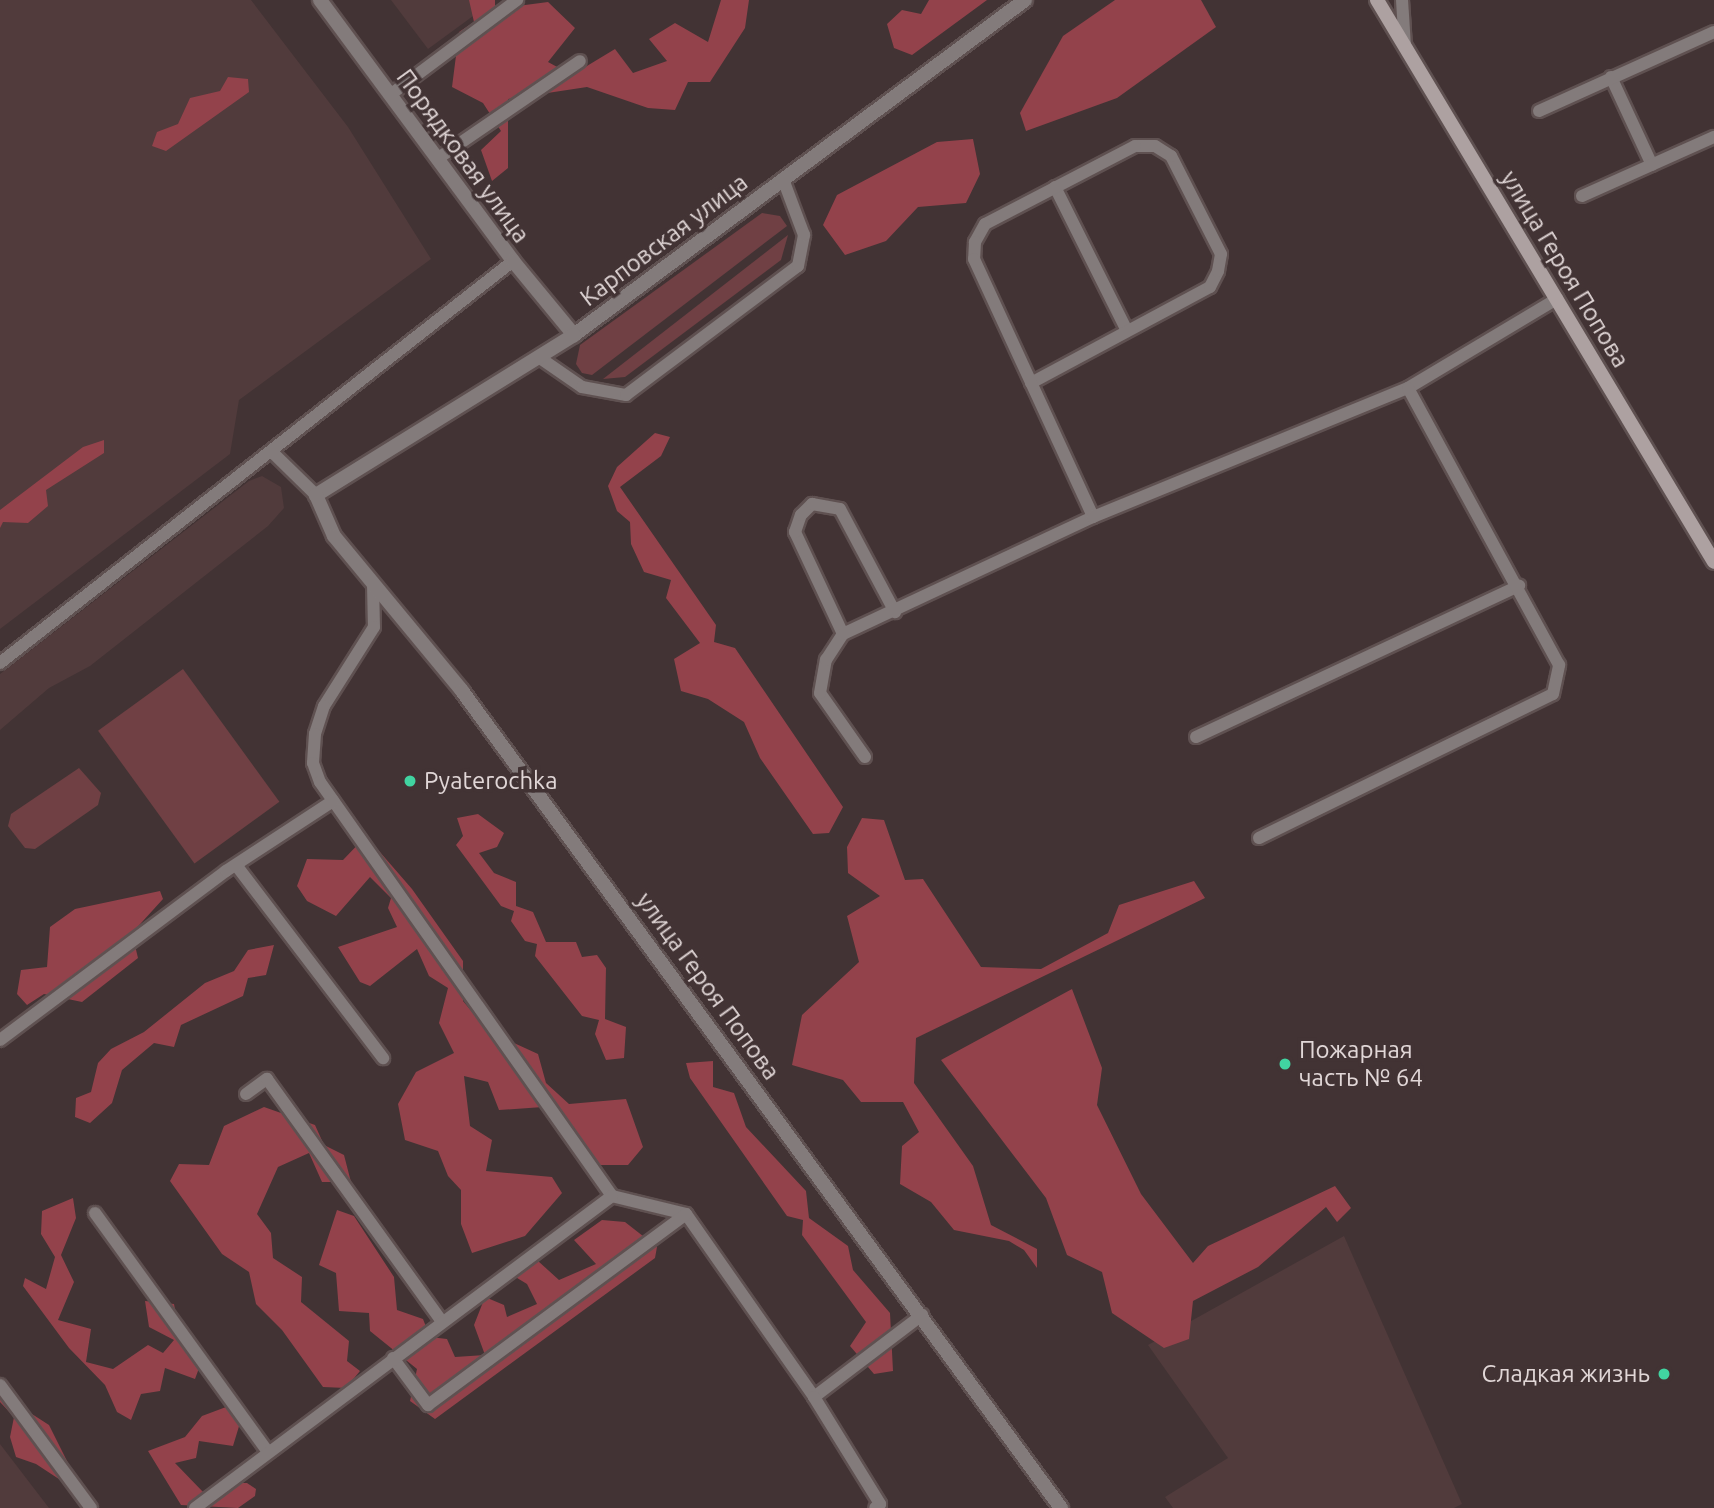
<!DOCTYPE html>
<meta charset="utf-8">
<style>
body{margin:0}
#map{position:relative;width:1714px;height:1508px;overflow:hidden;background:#423334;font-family:Ubuntu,sans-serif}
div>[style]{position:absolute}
.built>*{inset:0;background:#513b3c}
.green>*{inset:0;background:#704044;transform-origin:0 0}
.forest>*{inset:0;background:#93424b}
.roads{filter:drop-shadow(2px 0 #5f5151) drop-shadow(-2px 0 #5f5151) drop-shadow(0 2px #5f5151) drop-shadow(0 -2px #5f5151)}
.lane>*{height:12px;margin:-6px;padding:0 6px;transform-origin:6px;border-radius:6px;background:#837b7b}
.street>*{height:14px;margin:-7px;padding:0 7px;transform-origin:7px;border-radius:7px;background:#837b7b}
.secondary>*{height:14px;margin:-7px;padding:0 7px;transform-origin:7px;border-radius:7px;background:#ada1a1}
.dots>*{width:19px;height:19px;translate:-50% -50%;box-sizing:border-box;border:4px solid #423334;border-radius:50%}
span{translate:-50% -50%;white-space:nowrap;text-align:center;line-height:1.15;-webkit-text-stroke:7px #423334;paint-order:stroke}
.street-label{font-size:24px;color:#e1d7d7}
.poi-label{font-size:24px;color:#e1d7d7}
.left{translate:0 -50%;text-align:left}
.right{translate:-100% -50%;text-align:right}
</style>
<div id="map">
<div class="built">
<div style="clip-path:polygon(0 0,251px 0,348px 127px,431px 259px,239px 400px,230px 454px,0 629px)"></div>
<div style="clip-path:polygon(391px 0,495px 0,428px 49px)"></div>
<div style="clip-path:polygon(262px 476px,281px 487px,284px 508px,268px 526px,90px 666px,49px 688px,0 730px,0 674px,249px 481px)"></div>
<div style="clip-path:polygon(1344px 1236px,1462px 1504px,1454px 1508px,1173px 1508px,1165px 1497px,1228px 1458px,1148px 1345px)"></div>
<div style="clip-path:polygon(0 1444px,49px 1508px,0 1508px)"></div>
</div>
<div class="green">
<div style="clip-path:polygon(762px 213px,780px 216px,787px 226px,592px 375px,582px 373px,576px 364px,580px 345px)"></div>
<div style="clip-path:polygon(788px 235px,781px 260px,625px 377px,603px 379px)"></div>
<div style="left:183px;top:669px;width:164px;height:105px;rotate:54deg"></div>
<div style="clip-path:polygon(79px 768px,101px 793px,98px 805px,35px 849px,25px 848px,8px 826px,11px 814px)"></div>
</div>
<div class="forest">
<div style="clip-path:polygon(469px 0,495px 0,495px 9px,548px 2px,575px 28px,548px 62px,572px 75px,615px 49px,633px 73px,667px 61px,649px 39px,675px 23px,708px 42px,721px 0,749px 0,745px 28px,710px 82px,688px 82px,675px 110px,648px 108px,587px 87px,508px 99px,508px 168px,492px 181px,481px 150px,501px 131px,483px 103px,452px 87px,459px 32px,474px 22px)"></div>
<div style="clip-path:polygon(929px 0,987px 0,912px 55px,894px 48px,887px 24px,902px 10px,921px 14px)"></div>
<div style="clip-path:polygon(1115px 0,1201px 0,1216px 27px,1117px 98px,1026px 131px,1020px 113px,1063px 36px)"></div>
<div style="clip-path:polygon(228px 77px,248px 79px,249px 92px,166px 151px,152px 146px,157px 132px,178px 124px,190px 98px,220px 91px)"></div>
<div style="clip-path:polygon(973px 139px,980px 174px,966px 203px,918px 207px,886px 241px,845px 255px,823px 225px,837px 195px,937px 142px)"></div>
<div style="clip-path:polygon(655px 433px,670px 437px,661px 456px,620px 487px,716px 625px,714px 642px,735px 648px,843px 807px,829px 833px,813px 834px,760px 758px,744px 722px,708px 699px,681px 691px,674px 659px,700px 643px,666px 598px,671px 580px,644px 572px,631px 544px,630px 522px,617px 511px,608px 486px,617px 467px)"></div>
<div style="clip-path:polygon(104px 440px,104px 453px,46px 490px,48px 506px,28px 523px,3px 522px,0 528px,0 510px,83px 447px)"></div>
<div style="clip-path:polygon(478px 814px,504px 833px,497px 847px,479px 853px,494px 873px,516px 882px,516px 906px,533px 912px,546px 942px,576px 942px,582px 957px,597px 955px,606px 968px,605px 1019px,626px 1027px,624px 1058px,606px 1060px,595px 1034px,599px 1020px,582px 1016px,535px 956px,537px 944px,525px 941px,511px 921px,514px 911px,501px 906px,456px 845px,463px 836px,457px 818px)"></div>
<div style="clip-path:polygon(862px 818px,884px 820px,905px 880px,923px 879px,981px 967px,1041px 969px,1108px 933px,1119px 905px,1194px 881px,1205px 898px,916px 1038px,914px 1083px,973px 1166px,991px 1225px,1037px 1249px,1037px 1268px,1024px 1250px,1009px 1241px,954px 1230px,931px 1202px,900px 1184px,902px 1146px,919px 1132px,903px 1102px,861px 1102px,843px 1080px,792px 1065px,802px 1015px,859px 962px,847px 916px,880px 896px,848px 873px,847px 847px)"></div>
<div style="clip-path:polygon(366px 836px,412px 889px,463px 961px,463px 1001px,488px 1031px,538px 1054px,546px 1083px,569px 1104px,626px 1099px,643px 1147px,628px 1165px,581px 1165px,543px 1107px,499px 1110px,488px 1082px,464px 1076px,470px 1126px,492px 1140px,486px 1171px,552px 1177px,562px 1193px,525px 1236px,472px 1253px,461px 1224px,461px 1190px,448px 1176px,438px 1151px,405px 1140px,398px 1104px,416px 1072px,454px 1053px,439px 1023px,448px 988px,429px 976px,417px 949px,370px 986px,360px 982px,338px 947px,397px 927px,388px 908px,391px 898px,370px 877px,336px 916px,307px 901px,297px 886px,307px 859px,343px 860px)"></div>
<div style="clip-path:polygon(160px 891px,163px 899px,132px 933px,138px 958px,82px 1002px,44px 994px,27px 1005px,17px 994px,21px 970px,47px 967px,50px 927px,75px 909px)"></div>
<div style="clip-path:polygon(274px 945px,266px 975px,248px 978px,243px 996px,181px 1025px,174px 1047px,154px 1043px,122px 1070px,112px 1103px,90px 1123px,75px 1117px,76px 1098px,91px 1092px,98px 1063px,111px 1049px,144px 1032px,205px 983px,234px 971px,248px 950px)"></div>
<div style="clip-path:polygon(1072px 989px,1102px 1068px,1097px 1105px,1141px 1194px,1193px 1263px,1208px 1246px,1335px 1186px,1351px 1208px,1337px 1222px,1326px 1207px,1258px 1267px,1193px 1301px,1189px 1339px,1164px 1348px,1112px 1313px,1102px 1272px,1067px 1255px,1046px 1198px,941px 1060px)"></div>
<div style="clip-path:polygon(713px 1061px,713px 1087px,734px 1093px,746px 1127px,806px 1191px,809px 1218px,848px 1246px,853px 1270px,890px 1313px,893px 1371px,874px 1374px,850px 1346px,866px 1322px,802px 1235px,803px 1220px,787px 1216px,690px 1078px,686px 1063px)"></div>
<div style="clip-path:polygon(264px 1107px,315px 1125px,324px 1145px,344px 1155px,351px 1182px,322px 1182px,309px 1153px,278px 1167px,257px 1214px,271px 1233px,273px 1258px,302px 1277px,301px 1302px,349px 1341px,347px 1361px,360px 1371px,346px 1388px,323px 1387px,282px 1330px,256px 1304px,249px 1272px,222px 1254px,170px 1181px,179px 1164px,209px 1165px,224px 1126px)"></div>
<div style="clip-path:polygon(73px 1198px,76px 1218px,61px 1255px,74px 1282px,58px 1320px,91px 1329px,86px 1362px,113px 1369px,148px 1345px,163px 1353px,174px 1340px,149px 1327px,145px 1301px,174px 1304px,181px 1342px,205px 1352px,195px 1379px,165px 1368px,160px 1391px,141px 1394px,131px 1420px,117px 1412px,105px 1385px,69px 1348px,23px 1286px,25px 1278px,46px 1289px,55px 1257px,41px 1234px,42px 1211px)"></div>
<div style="clip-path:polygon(337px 1210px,354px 1216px,394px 1277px,397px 1310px,423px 1319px,430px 1337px,447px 1339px,455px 1357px,485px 1355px,474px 1325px,485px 1297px,504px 1305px,507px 1317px,537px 1304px,527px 1284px,502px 1269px,527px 1251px,559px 1280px,596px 1264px,574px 1240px,602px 1220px,625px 1222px,657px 1247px,655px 1258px,435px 1419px,410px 1401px,417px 1369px,370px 1331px,369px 1313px,339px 1311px,336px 1273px,319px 1265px)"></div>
<div style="clip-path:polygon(0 1387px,4px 1396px,49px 1425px,70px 1467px,68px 1485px,36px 1464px,16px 1457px,10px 1437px,14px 1417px,0 1402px)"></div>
<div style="clip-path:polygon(226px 1407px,240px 1423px,233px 1446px,199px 1441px,196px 1458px,175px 1463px,204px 1493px,222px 1483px,247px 1483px,256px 1489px,255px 1496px,238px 1508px,181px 1505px,148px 1451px,185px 1437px,202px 1416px)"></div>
</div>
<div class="roads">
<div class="lane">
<div style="left:1402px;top:0;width:47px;rotate:86.3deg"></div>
<div style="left:1611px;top:77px;width:97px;rotate:65deg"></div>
<div style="left:390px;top:95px;width:159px;rotate:-36.8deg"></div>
<div style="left:1539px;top:111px;width:192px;rotate:-24.3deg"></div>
<div style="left:437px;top:159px;width:173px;rotate:-34.4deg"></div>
<div style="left:1055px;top:187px;width:161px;rotate:63.4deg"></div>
<div style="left:1582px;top:196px;width:145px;rotate:-24.1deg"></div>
<div style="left:540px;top:358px;width:51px;rotate:34.6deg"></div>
<div style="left:582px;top:387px;width:45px;rotate:10.3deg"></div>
<div style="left:626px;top:395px;width:215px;rotate:-36.9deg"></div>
<div style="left:798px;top:266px;width:32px;rotate:-79deg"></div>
<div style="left:804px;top:235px;width:60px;rotate:-110.6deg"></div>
<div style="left:1031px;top:383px;width:203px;rotate:-28.2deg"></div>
<div style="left:1210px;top:287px;width:18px;rotate:-63deg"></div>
<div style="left:1218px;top:271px;width:17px;rotate:-80deg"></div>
<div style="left:1221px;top:254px;width:110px;rotate:-117deg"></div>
<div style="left:1171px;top:156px;width:19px;rotate:-148deg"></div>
<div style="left:1155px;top:146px;width:20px;rotate:180deg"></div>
<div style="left:1135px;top:146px;width:169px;rotate:152.5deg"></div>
<div style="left:985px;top:224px;width:21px;rotate:119deg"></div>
<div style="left:975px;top:242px;width:17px;rotate:93deg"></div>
<div style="left:974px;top:259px;width:284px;rotate:65.2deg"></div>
<div style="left:273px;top:453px;width:60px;rotate:44.3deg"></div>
<div style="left:373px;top:584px;width:43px;rotate:88.7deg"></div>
<div style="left:374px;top:627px;width:93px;rotate:122.3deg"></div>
<div style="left:324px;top:706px;width:29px;rotate:108deg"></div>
<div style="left:315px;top:734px;width:29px;rotate:94deg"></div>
<div style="left:313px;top:763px;width:20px;rotate:70deg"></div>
<div style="left:320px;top:782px;width:507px;rotate:54.8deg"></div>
<div style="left:612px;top:1196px;width:76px;rotate:13.7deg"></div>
<div style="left:686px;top:1214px;width:223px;rotate:55deg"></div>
<div style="left:814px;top:1397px;width:136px;rotate:-37.2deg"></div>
<div style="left:843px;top:634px;width:113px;rotate:-115.2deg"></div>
<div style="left:795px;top:532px;width:18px;rotate:-71deg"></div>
<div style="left:801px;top:515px;width:16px;rotate:-45deg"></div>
<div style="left:812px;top:504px;width:28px;rotate:10deg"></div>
<div style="left:840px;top:509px;width:117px;rotate:61.9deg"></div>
<div style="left:0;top:663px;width:652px;rotate:-38.08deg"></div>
<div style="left:1196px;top:737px;width:357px;rotate:-25.1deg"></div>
<div style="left:865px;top:757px;width:78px;rotate:-125.1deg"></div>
<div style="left:820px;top:693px;width:34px;rotate:-80deg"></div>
<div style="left:826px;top:660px;width:31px;rotate:-57deg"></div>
<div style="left:843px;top:634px;width:276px;rotate:-25.1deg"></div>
<div style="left:1093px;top:517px;width:340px;rotate:-22.3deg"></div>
<div style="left:1408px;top:388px;width:174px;rotate:-30.9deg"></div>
<div style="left:1259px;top:838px;width:327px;rotate:-26.1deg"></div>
<div style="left:1553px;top:694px;width:30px;rotate:-78deg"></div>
<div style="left:1559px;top:665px;width:315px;rotate:-118.6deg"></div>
<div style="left:236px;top:865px;width:243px;rotate:52.7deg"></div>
<div style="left:0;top:1040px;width:282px;rotate:-36.8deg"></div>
<div style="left:226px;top:871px;width:128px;rotate:-33.2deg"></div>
<div style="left:246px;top:1094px;width:26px;rotate:-36deg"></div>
<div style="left:267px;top:1079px;width:299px;rotate:54.2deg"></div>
<div style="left:95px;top:1213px;width:294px;rotate:54.1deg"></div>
<div style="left:393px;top:1358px;width:59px;rotate:53.3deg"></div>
<div style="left:428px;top:1405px;width:321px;rotate:-36.5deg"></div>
<div style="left:0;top:1385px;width:153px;rotate:53.5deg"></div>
<div style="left:814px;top:1397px;width:126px;rotate:58.3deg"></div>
<div style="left:880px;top:1504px;width:6px;rotate:141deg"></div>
<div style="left:195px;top:1508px;width:521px;rotate:-36.8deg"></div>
</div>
<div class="street">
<div style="left:320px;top:0;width:325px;rotate:53.5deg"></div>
<div style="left:513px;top:261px;width:96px;rotate:50.5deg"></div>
<div style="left:1025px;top:0;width:562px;rotate:143.4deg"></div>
<div style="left:574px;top:335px;width:304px;rotate:148.2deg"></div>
<div style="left:316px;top:495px;width:45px;rotate:66.3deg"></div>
<div style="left:334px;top:536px;width:201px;rotate:50.4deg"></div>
<div style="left:462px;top:691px;width:1013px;rotate:53.75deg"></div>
</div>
<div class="secondary">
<div style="left:1377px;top:0;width:655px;rotate:59.05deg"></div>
</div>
</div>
<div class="dots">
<div style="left:410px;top:781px;background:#41d4a1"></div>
<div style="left:1285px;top:1064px;background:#41d4a1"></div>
<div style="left:1664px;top:1374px;background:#41d4a1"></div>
</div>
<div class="street-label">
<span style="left:463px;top:156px;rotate:54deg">Порядковая улица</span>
<span style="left:664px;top:240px;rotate:-37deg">Карповская улица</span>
<span style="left:1565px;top:269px;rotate:59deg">улица Героя Попова</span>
<span style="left:708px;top:986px;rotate:54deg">улица Героя Попова</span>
</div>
<div class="poi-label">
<span class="left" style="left:424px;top:781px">Pyaterochka</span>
<span class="left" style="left:1299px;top:1064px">Пожарная<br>часть № 64</span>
<span class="right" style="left:1650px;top:1374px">Сладкая жизнь</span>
</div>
</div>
